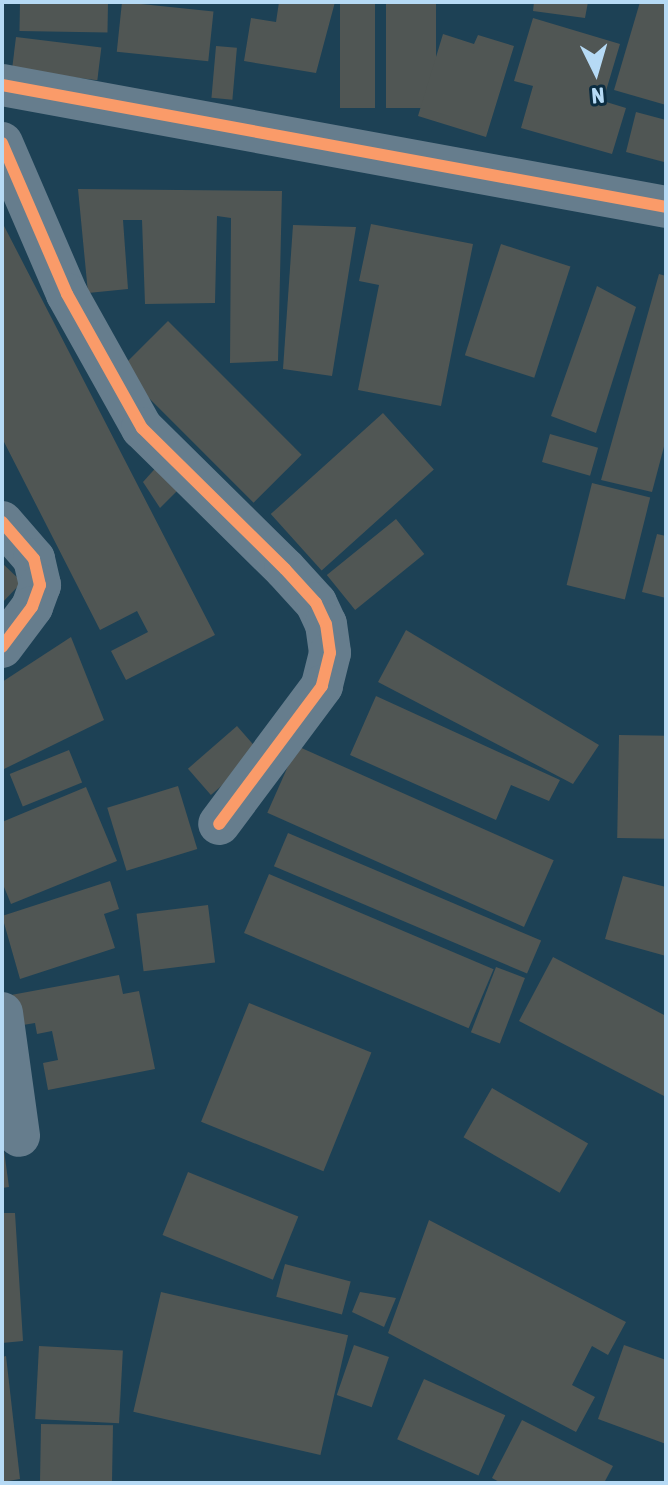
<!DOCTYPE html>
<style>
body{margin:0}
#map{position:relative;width:668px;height:1485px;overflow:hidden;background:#1d4155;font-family:"Asap Condensed",sans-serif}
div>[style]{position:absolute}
.building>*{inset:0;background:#505654;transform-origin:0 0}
.minor>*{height:42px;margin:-21px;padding:0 21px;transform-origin:21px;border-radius:21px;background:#667d8d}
.cycleway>*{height:12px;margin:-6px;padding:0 6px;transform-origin:6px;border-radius:6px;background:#fa9b69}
span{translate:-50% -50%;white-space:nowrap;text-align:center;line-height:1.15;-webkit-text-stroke:7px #0c2d41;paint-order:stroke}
.frame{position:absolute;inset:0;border:4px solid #b6daf5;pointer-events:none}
.north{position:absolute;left:556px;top:32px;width:80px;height:80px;-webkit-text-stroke:6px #0c2d41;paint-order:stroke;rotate:175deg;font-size:22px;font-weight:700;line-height:32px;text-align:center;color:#b6daf5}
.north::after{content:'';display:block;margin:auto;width:28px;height:36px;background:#b6daf5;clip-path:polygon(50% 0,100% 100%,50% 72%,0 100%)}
</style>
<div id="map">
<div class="building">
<div style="left:20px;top:2px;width:88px;height:29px;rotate:1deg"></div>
<div style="left:122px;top:2px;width:92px;height:50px;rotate:6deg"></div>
<div style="clip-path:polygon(279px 2px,335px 2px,316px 73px,244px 61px,251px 18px,276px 22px)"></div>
<div style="left:340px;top:2px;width:35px;height:106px"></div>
<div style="left:386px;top:2px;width:50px;height:106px"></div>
<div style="clip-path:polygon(534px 2px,588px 2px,585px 18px,533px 11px)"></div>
<div style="clip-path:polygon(640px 2px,666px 2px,666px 105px,614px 90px)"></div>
<div style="clip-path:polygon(533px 18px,620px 44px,603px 101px,626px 108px,612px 154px,521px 128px,533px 86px,514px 81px)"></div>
<div style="clip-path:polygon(443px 34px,474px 44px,478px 35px,514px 46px,486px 137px,418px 116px)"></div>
<div style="left:16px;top:37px;width:86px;height:33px;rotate:7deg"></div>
<div style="left:216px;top:46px;width:21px;height:52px;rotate:5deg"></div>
<div style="clip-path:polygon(636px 112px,666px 120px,664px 162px,626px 152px)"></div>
<div style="clip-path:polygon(78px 189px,282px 191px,278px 361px,230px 363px,231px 218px,217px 216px,215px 303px,145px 304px,142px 220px,123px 220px,128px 289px,88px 293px)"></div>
<div style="clip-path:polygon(2px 222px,215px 635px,126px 680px,111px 651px,148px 632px,137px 611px,100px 630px,2px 438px)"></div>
<div style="clip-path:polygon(371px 224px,473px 244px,441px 406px,358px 390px,379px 285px,359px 281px)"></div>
<div style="clip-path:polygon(293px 225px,356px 227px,332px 376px,283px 369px)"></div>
<div style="left:501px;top:244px;width:73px;height:117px;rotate:18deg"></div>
<div style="clip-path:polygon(659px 274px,666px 276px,666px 439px,652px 492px,601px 480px)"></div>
<div style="clip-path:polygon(597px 286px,636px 307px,596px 433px,551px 416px)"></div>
<div style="left:168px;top:321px;width:189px;height:68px;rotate:45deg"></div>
<div style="left:383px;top:413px;width:76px;height:151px;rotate:48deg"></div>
<div style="left:550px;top:434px;width:50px;height:29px;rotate:16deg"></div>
<div style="clip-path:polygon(161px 462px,180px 488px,160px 508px,143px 482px)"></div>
<div style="left:592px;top:483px;width:60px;height:105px;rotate:14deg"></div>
<div style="left:396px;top:519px;width:45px;height:89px;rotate:51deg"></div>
<div style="clip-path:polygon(657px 534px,666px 536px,666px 598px,642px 592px)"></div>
<div style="clip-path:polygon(2px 563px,22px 582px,2px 603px)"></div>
<div style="clip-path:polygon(406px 630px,599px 745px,573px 784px,378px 682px)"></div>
<div style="clip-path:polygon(71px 637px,104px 720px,2px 770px,2px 682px)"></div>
<div style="clip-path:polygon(376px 696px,560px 780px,549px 801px,511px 785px,496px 820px,350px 755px)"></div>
<div style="left:237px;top:726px;width:35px;height:65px;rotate:49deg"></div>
<div style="left:619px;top:735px;width:47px;height:103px;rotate:1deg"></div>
<div style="left:297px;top:746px;width:281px;height:73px;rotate:24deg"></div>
<div style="left:69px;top:750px;width:35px;height:64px;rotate:68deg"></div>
<div style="left:178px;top:786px;width:66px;height:74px;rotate:73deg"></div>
<div style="clip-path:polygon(86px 787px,117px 861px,11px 904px,2px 882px,2px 822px)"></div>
<div style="left:288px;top:833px;width:275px;height:36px;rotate:23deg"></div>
<div style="left:269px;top:874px;width:244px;height:64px;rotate:23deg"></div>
<div style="clip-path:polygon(623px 876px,666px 887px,666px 956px,605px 939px)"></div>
<div style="clip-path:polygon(110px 881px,119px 909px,104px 914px,115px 948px,20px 979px,2px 916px)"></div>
<div style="left:208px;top:905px;width:58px;height:72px;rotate:83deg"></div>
<div style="clip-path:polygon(553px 957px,666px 1016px,666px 1097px,519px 1021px)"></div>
<div style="left:496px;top:967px;width:31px;height:70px;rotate:21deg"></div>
<div style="clip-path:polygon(119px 975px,123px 994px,139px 991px,155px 1069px,48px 1090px,43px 1063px,58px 1060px,52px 1031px,37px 1034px,35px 1023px,17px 1026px,11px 995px)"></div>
<div style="left:249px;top:1003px;width:132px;height:128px;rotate:22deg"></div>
<div style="left:492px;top:1088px;width:111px;height:57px;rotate:30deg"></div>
<div style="clip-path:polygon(2px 1136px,9px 1187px,2px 1188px)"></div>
<div style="left:188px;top:1172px;width:119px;height:68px;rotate:22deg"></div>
<div style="clip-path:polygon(2px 1213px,15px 1213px,23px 1341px,2px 1343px)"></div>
<div style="clip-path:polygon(429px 1220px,626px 1322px,608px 1355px,592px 1346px,572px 1385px,595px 1397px,576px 1432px,388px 1333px)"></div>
<div style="left:285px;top:1264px;width:68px;height:34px;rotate:15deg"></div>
<div style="left:161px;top:1292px;width:192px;height:123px;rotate:13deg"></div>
<div style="clip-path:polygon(360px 1292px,396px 1298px,384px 1327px,352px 1312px)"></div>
<div style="left:354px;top:1345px;width:37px;height:53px;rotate:19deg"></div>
<div style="clip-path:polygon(624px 1345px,666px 1360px,666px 1444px,598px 1419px)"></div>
<div style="left:39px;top:1346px;width:84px;height:73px;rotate:3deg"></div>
<div style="clip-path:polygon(6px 1356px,20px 1479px,2px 1482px,2px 1357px)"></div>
<div style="left:424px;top:1379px;width:89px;height:66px;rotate:24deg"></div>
<div style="clip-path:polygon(522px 1420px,613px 1466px,604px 1483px,501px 1483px,492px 1478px)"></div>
<div style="left:41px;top:1424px;width:72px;height:59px;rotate:1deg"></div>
</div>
<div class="minor">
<div style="left:2px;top:85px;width:675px;rotate:10.41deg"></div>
<div style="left:2px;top:143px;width:164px;rotate:66.7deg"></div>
<div style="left:67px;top:294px;width:154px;rotate:60.8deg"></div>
<div style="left:142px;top:428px;width:201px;rotate:44.6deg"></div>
<div style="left:285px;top:569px;width:46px;rotate:47.6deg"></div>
<div style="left:316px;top:603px;width:23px;rotate:65deg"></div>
<div style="left:326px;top:624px;width:29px;rotate:82deg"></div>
<div style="left:330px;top:653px;width:34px;rotate:104deg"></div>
<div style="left:322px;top:686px;width:172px;rotate:126.7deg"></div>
<div style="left:2px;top:522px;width:49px;rotate:49.1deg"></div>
<div style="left:34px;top:559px;width:27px;rotate:77deg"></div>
<div style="left:40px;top:585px;width:23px;rotate:110deg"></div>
<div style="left:32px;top:607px;width:50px;rotate:126.9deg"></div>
<div style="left:2px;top:1013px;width:124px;rotate:82.1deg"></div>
</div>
<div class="cycleway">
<div style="left:2px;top:85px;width:675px;rotate:10.41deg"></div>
<div style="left:2px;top:143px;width:164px;rotate:66.7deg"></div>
<div style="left:67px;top:294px;width:154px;rotate:60.8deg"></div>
<div style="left:142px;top:428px;width:201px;rotate:44.6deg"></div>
<div style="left:285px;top:569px;width:46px;rotate:47.6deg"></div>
<div style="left:316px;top:603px;width:23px;rotate:65deg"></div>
<div style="left:326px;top:624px;width:29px;rotate:82deg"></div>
<div style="left:330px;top:653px;width:34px;rotate:104deg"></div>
<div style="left:322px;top:686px;width:172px;rotate:126.7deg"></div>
<div style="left:2px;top:522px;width:49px;rotate:49.1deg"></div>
<div style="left:34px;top:559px;width:27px;rotate:77deg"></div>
<div style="left:40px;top:585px;width:23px;rotate:110deg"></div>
<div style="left:32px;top:607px;width:50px;rotate:126.9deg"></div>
</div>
<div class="frame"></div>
<div class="north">N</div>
</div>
